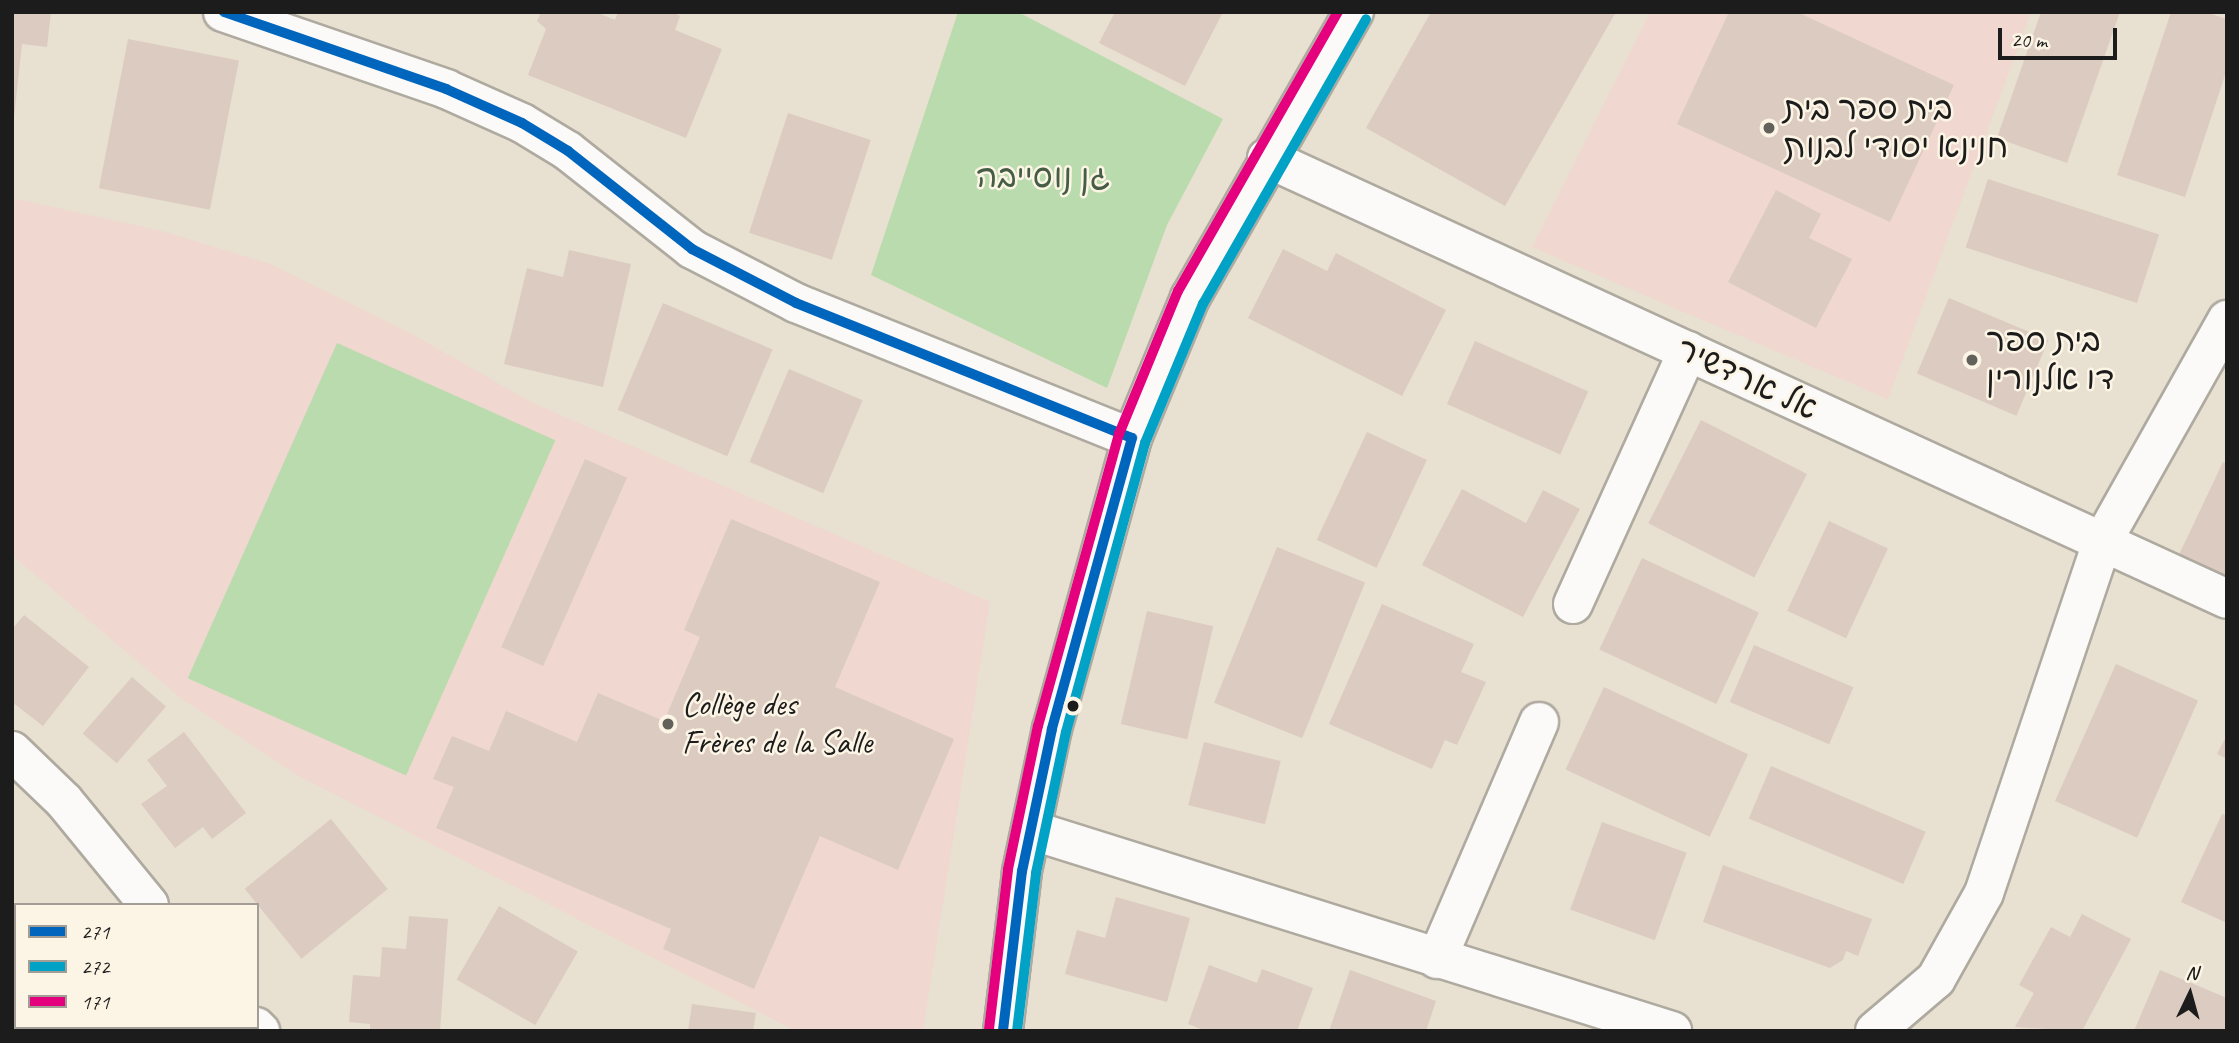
<!DOCTYPE html>
<meta charset="utf-8">
<style>
body{margin:0}
#map{position:relative;width:2239px;height:1043px;overflow:hidden;background:#e8e0d0;font-family:Caveat,"Playpen Sans Hebrew",sans-serif}
div>[style]{position:absolute}
.built>*{inset:0;background:#f0d7d0}
.green>*{inset:0;background:#badbad;transform-origin:0 0}
.building>*{inset:0;background:#dccbc1;transform-origin:0 0}
.roads{filter:drop-shadow(2px 0 #afaaa0) drop-shadow(-2px 0 #afaaa0) drop-shadow(0 2px #afaaa0) drop-shadow(0 -2px #afaaa0)}
.minor>*{height:38px;margin:-19px;padding:0 19px;transform-origin:19px;border-radius:19px;background:#fcfaf8}
.bus-1>*{height:10px;margin:-5px;padding:0 5px;transform-origin:5px;border-radius:5px;background:#0065bd}
.bus-2>*{height:10px;margin:-5px;padding:0 5px;transform-origin:5px;border-radius:5px;background:#01a2c5}
.bus-3>*{height:10px;margin:-5px;padding:0 5px;transform-origin:5px;border-radius:5px;background:#e5007d}
.dots>*{width:19px;height:19px;translate:-50% -50%;box-sizing:border-box;border:4px solid #fcf5e5;border-radius:50%}
span{translate:-50% -50%;white-space:nowrap;text-align:center;line-height:1.15;-webkit-text-stroke:5px #fcf5e5;paint-order:stroke}
.poi-label{font-size:33px;color:#1c1c1c}
.left{translate:0 -50%;text-align:left}
.park-label{font-size:33px;color:#465d45}
.street-label{font-size:33px;color:#1c1c1c}
.frame{position:absolute;inset:0;border:14px solid #1c1c1c;pointer-events:none}
.legend{position:absolute;left:14px;top:903px;width:245px;height:126px;box-sizing:border-box;background:#fcf5e5;border:2px solid #a29e95;margin:0;padding:9px 12px;list-style:none;font-size:21px;color:#1c1c1c}
.legend li{display:flex;align-items:center;gap:14px;height:35px}
.legend b{width:35px;border:2px solid #a29e95}
.north{position:absolute;left:2155px;top:959px;width:70px;height:70px;-webkit-text-stroke:5px #fcf5e5;paint-order:stroke;rotate:5deg;font-size:19px;font-weight:700;line-height:28px;text-align:center;color:#1c1c1c}
.north::after{content:'';display:block;margin:auto;width:24px;height:32px;background:#1c1c1c;clip-path:polygon(50% 0,100% 100%,50% 72%,0 100%)}
.scale{position:absolute;left:1998px;top:28px;width:119px;height:32px;box-sizing:border-box;border:4px solid #1c1c1c;border-top:0;padding-left:9px;font-size:21px;line-height:24px;white-space:nowrap;color:#1c1c1c;-webkit-text-stroke:5px #fcf5e5;paint-order:stroke}
</style>
<div id="map">
<div class="built">
<div style="clip-path:polygon(1650px 12px,2031px 12px,1888px 399px,1532px 247px)"></div>
<div style="clip-path:polygon(12px 198px,162px 231px,270px 264px,410px 333px,533px 403px,990px 602px,923px 1031px,796px 1031px,299px 776px,182px 699px,12px 555px)"></div>
</div>
<div class="green">
<div style="clip-path:polygon(958px 12px,1018px 12px,1223px 119px,1167px 225px,1107px 388px,871px 275px)"></div>
<div style="left:337px;top:343px;width:239px;height:367px;rotate:24deg"></div>
</div>
<div class="building">
<div style="clip-path:polygon(12px 12px,51px 12px,47px 47px,22px 44px,14px 118px)"></div>
<div style="clip-path:polygon(541px 12px,596px 12px,615px 20px,618px 12px,672px 12px,680px 16px,675px 30px,722px 49px,686px 138px,528px 75px,546px 29px,537px 21px)"></div>
<div style="clip-path:polygon(1115px 12px,1223px 12px,1185px 86px,1099px 43px)"></div>
<div style="clip-path:polygon(1431px 12px,1616px 12px,1505px 206px,1366px 128px)"></div>
<div style="clip-path:polygon(1729px 12px,1797px 12px,1954px 85px,1890px 222px,1677px 124px)"></div>
<div style="clip-path:polygon(2041px 12px,2120px 12px,2067px 163px,1997px 138px)"></div>
<div style="clip-path:polygon(2171px 12px,2205px 12px,2227px 19px,2227px 69px,2185px 197px,2117px 175px)"></div>
<div style="left:128px;top:39px;width:113px;height:152px;rotate:11deg"></div>
<div style="left:788px;top:113px;width:87px;height:126px;rotate:18deg"></div>
<div style="left:1988px;top:179px;width:180px;height:72px;rotate:18deg"></div>
<div style="clip-path:polygon(1776px 190px,1821px 214px,1809px 238px,1852px 259px,1816px 328px,1728px 282px)"></div>
<div style="clip-path:polygon(1283px 249px,1327px 271px,1336px 253px,1446px 310px,1402px 396px,1248px 318px)"></div>
<div style="clip-path:polygon(569px 250px,631px 264px,603px 387px,504px 364px,527px 268px,563px 277px)"></div>
<div style="left:1949px;top:298px;width:108px;height:82px;rotate:23deg"></div>
<div style="left:663px;top:303px;width:119px;height:116px;rotate:23deg"></div>
<div style="left:1475px;top:341px;width:124px;height:69px;rotate:24deg"></div>
<div style="left:789px;top:369px;width:80px;height:101px;rotate:23deg"></div>
<div style="left:1701px;top:420px;width:119px;height:116px;rotate:27deg"></div>
<div style="left:1367px;top:432px;width:66px;height:119px;rotate:25deg"></div>
<div style="left:585px;top:459px;width:46px;height:206px;rotate:24deg"></div>
<div style="clip-path:polygon(2223px 462px,2227px 464px,2227px 585px,2176px 561px)"></div>
<div style="clip-path:polygon(1462px 489px,1526px 523px,1543px 490px,1580px 509px,1523px 617px,1422px 565px)"></div>
<div style="clip-path:polygon(731px 519px,880px 582px,835px 687px,954px 739px,898px 870px,820px 836px,754px 989px,663px 949px,671px 929px,436px 828px,454px 787px,433px 779px,452px 736px,489px 751px,506px 711px,577px 742px,598px 693px,664px 721px,700px 637px,684px 630px)"></div>
<div style="left:1829px;top:521px;width:65px;height:99px;rotate:25deg"></div>
<div style="left:1277px;top:547px;width:95px;height:168px;rotate:22deg"></div>
<div style="left:1642px;top:558px;width:129px;height:101px;rotate:25deg"></div>
<div style="clip-path:polygon(1382px 604px,1474px 644px,1461px 672px,1486px 682px,1457px 745px,1445px 740px,1432px 769px,1329px 724px)"></div>
<div style="left:1147px;top:611px;width:68px;height:116px;rotate:13deg"></div>
<div style="clip-path:polygon(24px 615px,89px 667px,43px 726px,12px 702px,12px 629px)"></div>
<div style="left:1754px;top:645px;width:108px;height:62px;rotate:23deg"></div>
<div style="left:2116px;top:664px;width:90px;height:150px;rotate:24deg"></div>
<div style="left:132px;top:677px;width:45px;height:75px;rotate:41deg"></div>
<div style="left:1604px;top:687px;width:159px;height:91px;rotate:25deg"></div>
<div style="clip-path:polygon(184px 732px,246px 813px,212px 839px,203px 827px,175px 848px,141px 804px,167px 786px,147px 760px)"></div>
<div style="clip-path:polygon(2227px 735px,2227px 759px,2217px 754px)"></div>
<div style="left:1204px;top:742px;width:79px;height:65px;rotate:14deg"></div>
<div style="left:1771px;top:766px;width:168px;height:57px;rotate:23deg"></div>
<div style="clip-path:polygon(2222px 814px,2227px 816px,2227px 923px,2181px 902px)"></div>
<div style="left:331px;top:819px;width:90px;height:111px;rotate:51deg"></div>
<div style="left:1602px;top:822px;width:90px;height:93px;rotate:20deg"></div>
<div style="clip-path:polygon(1723px 865px,1872px 919px,1858px 956px,1846px 951px,1843px 960px,1830px 968px,1703px 922px)"></div>
<div style="clip-path:polygon(1116px 897px,1190px 918px,1167px 1002px,1065px 974px,1077px 930px,1105px 938px)"></div>
<div style="clip-path:polygon(12px 902px,16px 904px,12px 997px)"></div>
<div style="left:499px;top:906px;width:91px;height:85px;rotate:30deg"></div>
<div style="clip-path:polygon(2082px 914px,2131px 939px,2082px 1031px,2015px 1027px,2034px 993px,2019px 985px,2051px 927px,2070px 937px)"></div>
<div style="clip-path:polygon(409px 916px,448px 919px,440px 1031px,370px 1031px,370px 1024px,349px 1022px,353px 975px,380px 977px,382px 947px,406px 949px)"></div>
<div style="clip-path:polygon(1209px 965px,1257px 983px,1262px 969px,1313px 988px,1297px 1031px,1206px 1031px,1188px 1024px)"></div>
<div style="clip-path:polygon(1350px 970px,1436px 1001px,1426px 1031px,1329px 1031px)"></div>
<div style="clip-path:polygon(2160px 970px,2227px 998px,2227px 1031px,2134px 1031px)"></div>
<div style="clip-path:polygon(692px 1004px,756px 1013px,753px 1031px,688px 1031px)"></div>
<div style="clip-path:polygon(115px 1027px,138px 1027px,141px 1031px,111px 1031px)"></div>
</div>
<div class="roads">
<div class="minor">
<div style="left:223px;top:12px;width:236px;rotate:19deg"></div>
<div style="left:446px;top:89px;width:83px;rotate:24.1deg"></div>
<div style="left:522px;top:123px;width:54px;rotate:31.3deg"></div>
<div style="left:568px;top:151px;width:158px;rotate:38.3deg"></div>
<div style="left:692px;top:249px;width:117px;rotate:27.4deg"></div>
<div style="left:796px;top:303px;width:362px;rotate:21.9deg"></div>
<div style="left:1267px;top:158px;width:1056px;rotate:24.67deg"></div>
<div style="left:1573px;top:604px;width:278px;rotate:-65.6deg"></div>
<div style="left:12px;top:751px;width:72px;rotate:43.9deg"></div>
<div style="left:64px;top:801px;width:134px;rotate:50.7deg"></div>
<div style="left:1031px;top:830px;width:672px;rotate:17.41deg"></div>
<div style="left:1437px;top:959px;width:258px;rotate:-66.7deg"></div>
<div style="left:256px;top:1027px;width:6px;rotate:45deg"></div>
<div style="left:1003px;top:1031px;width:161px;rotate:-83.2deg"></div>
<div style="left:1022px;top:871px;width:145px;rotate:-78.1deg"></div>
<div style="left:1052px;top:729px;width:302px;rotate:-74.6deg"></div>
<div style="left:1132px;top:438px;width:152px;rotate:-67.5deg"></div>
<div style="left:1190px;top:298px;width:330px;rotate:-60.2deg"></div>
<div style="left:1875px;top:1031px;width:80px;rotate:-40.4deg"></div>
<div style="left:1936px;top:979px;width:98px;rotate:-60.8deg"></div>
<div style="left:1984px;top:893px;width:370px;rotate:-71.4deg"></div>
<div style="left:2102px;top:542px;width:255px;rotate:-60.6deg"></div>
</div>
</div>
<div class="bus-1">
<div style="left:224px;top:12px;width:235px;rotate:19.1deg"></div>
<div style="left:446px;top:89px;width:83px;rotate:24.1deg"></div>
<div style="left:522px;top:123px;width:54px;rotate:31.3deg"></div>
<div style="left:568px;top:151px;width:158px;rotate:38.3deg"></div>
<div style="left:692px;top:249px;width:117px;rotate:27.4deg"></div>
<div style="left:796px;top:303px;width:362px;rotate:21.9deg"></div>
<div style="left:1132px;top:438px;width:302px;rotate:105.4deg"></div>
<div style="left:1052px;top:729px;width:145px;rotate:101.9deg"></div>
<div style="left:1022px;top:871px;width:161px;rotate:96.8deg"></div>
</div>
<div class="bus-2">
<div style="left:1017px;top:1031px;width:159px;rotate:-83.1deg"></div>
<div style="left:1036px;top:873px;width:144px;rotate:-78deg"></div>
<div style="left:1066px;top:732px;width:300px;rotate:-74.7deg"></div>
<div style="left:1145px;top:443px;width:151px;rotate:-67.4deg"></div>
<div style="left:1203px;top:304px;width:328px;rotate:-60.2deg"></div>
</div>
<div class="bus-3">
<div style="left:989px;top:1029px;width:161px;rotate:-83.2deg"></div>
<div style="left:1008px;top:869px;width:146px;rotate:-78.2deg"></div>
<div style="left:1038px;top:726px;width:303px;rotate:-74.5deg"></div>
<div style="left:1119px;top:434px;width:155px;rotate:-67.6deg"></div>
<div style="left:1178px;top:291px;width:322px;rotate:-60.2deg"></div>
</div>
<div class="dots">
<div style="left:1769px;top:128px;background:#63615b"></div>
<div style="left:1972px;top:360px;background:#63615b"></div>
<div style="left:1073px;top:706px;background:#1c1c1c"></div>
<div style="left:668px;top:724px;background:#63615b"></div>
</div>
<div class="poi-label">
<span class="left" style="left:1783px;top:128px">בית ספר בית<br>חנינא יסודי לבנות</span>
<span class="left" style="left:1986px;top:360px">בית ספר<br>דו אלנורין</span>
<span class="left" style="left:682px;top:724px">Collège des<br>Frères de la Salle</span>
</div>
<div class="park-label">
<span style="left:1043px;top:177px">גן נוסייבה</span>
</div>
<div class="street-label">
<span style="left:1747px;top:379px;rotate:25deg">אל ארדשיר</span>
</div>
<div class="frame"></div>
<ul class="legend">
<li><b style="height:9px;background:#0065bd"></b>271</li>
<li><b style="height:9px;background:#01a2c5"></b>272</li>
<li><b style="height:9px;background:#e5007d"></b>171</li>
</ul>
<div class="north">N</div>
<div class="scale">20 m</div>
</div>
